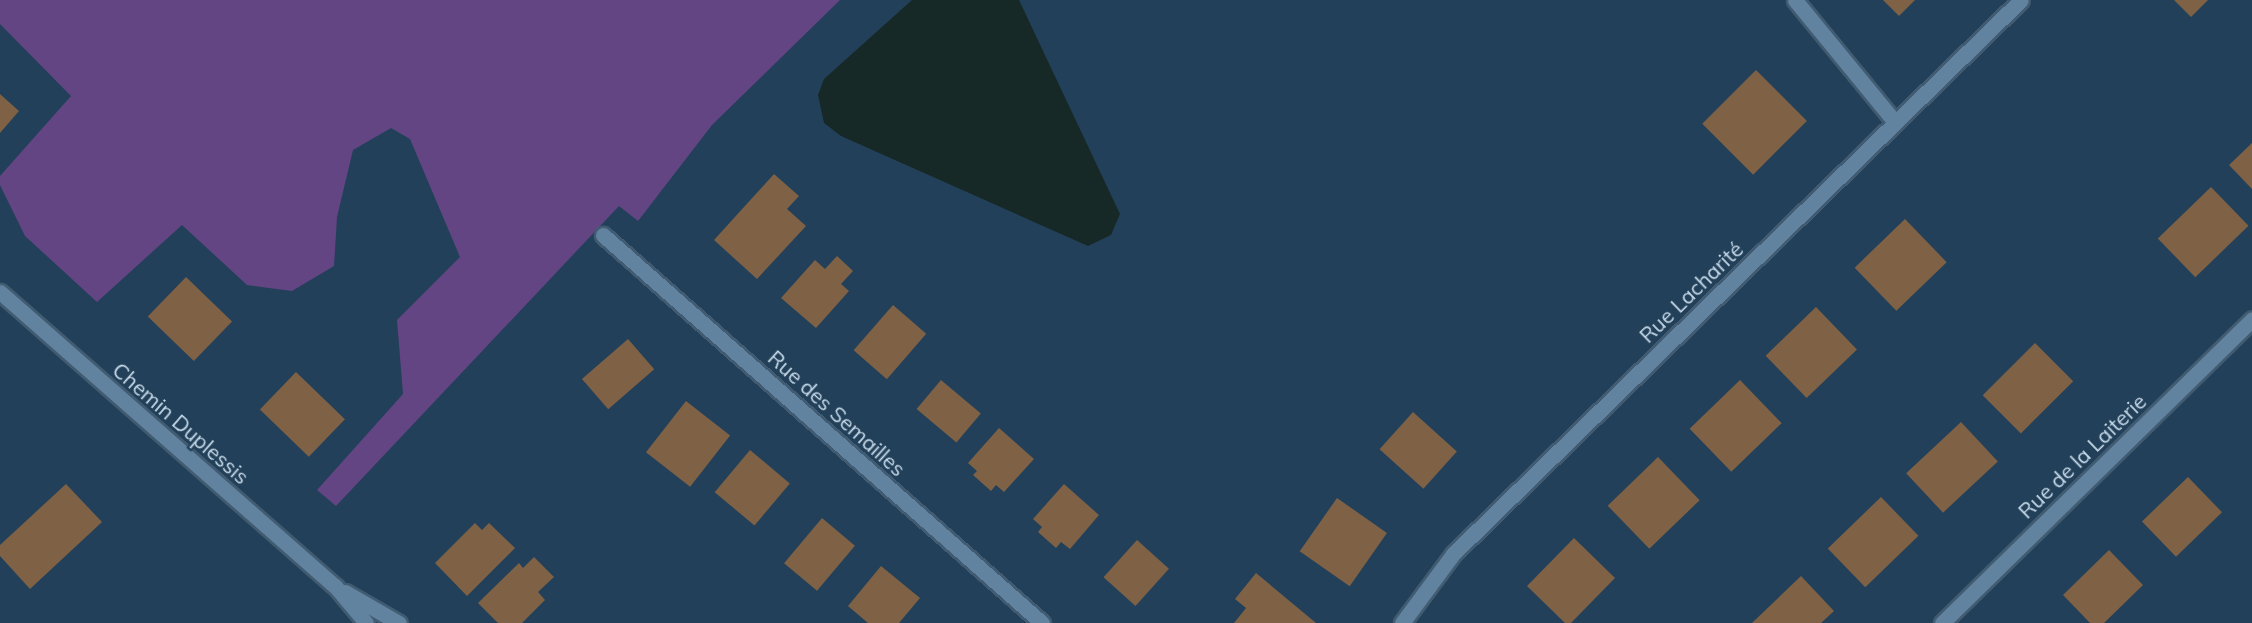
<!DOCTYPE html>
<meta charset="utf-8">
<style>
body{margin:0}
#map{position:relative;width:2252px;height:623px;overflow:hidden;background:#224059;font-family:Mulish,sans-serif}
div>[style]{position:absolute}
.green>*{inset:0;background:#634583}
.water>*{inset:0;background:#172927}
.building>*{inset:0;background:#7f6145;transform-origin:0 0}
.roads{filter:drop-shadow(2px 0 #415c72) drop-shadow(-2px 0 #415c72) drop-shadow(0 2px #415c72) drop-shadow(0 -2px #415c72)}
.minor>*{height:15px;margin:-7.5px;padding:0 7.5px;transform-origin:7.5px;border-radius:7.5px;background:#62839f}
span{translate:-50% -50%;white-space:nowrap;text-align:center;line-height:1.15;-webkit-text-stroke:4.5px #224059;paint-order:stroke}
.street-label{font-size:21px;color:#c9dbea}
</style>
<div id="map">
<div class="green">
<div style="clip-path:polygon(0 0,840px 0,712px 125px,638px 221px,619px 206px,336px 506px,317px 490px,403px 394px,397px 320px,460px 257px,410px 139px,391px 128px,353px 150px,337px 217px,334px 266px,292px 291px,247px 285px,182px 225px,97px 302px,25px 236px,0 185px,0 176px,71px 96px,0 24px)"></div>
</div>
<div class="water">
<div style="clip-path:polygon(912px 0,1019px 0,1120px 214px,1111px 235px,1088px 246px,841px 136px,824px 123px,818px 95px,824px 79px)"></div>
</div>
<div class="building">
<div style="clip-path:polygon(1883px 0,1915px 0,1899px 16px)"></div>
<div style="clip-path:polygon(2174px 0,2208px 0,2191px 17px)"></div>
<div style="left:1756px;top:70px;width:72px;height:76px;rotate:45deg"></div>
<div style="clip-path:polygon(0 94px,19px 111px,0 133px)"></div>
<div style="clip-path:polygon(2252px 143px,2252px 189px,2229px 165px)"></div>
<div style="clip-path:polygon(774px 174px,799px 196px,787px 209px,806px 226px,757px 279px,714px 240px)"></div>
<div style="left:2211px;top:187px;width:54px;height:74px;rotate:46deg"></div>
<div style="left:1905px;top:219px;width:60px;height:70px;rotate:46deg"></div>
<div style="clip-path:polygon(837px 256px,853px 271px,841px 284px,849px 291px,816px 328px,781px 298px,815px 260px,825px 269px)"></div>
<div style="left:186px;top:277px;width:64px;height:55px;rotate:44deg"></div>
<div style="left:893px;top:305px;width:44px;height:60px;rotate:41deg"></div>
<div style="left:1816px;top:307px;width:59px;height:70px;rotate:46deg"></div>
<div style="left:628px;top:339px;width:40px;height:61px;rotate:49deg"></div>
<div style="left:2035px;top:343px;width:54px;height:74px;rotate:45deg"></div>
<div style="left:296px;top:372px;width:68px;height:52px;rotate:44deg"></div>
<div style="left:941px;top:380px;width:52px;height:38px;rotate:40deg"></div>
<div style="left:1740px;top:380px;width:60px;height:70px;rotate:46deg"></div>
<div style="left:686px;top:401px;width:56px;height:65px;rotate:38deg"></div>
<div style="left:1413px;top:412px;width:59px;height:50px;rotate:42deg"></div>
<div style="left:1961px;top:422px;width:54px;height:75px;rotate:47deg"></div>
<div style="clip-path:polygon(999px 428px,1034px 459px,1004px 492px,996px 485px,991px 491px,973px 475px,977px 471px,968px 463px)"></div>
<div style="left:750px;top:450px;width:52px;height:55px;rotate:40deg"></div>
<div style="left:1658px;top:457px;width:60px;height:70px;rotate:46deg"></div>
<div style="left:2188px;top:477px;width:49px;height:64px;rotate:46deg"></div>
<div style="clip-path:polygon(66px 484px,102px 522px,30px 589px,0 556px,0 545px)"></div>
<div style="clip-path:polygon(1064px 484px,1099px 515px,1070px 549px,1061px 542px,1056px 548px,1038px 532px,1042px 527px,1033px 519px)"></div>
<div style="left:1881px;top:497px;width:54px;height:74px;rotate:46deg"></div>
<div style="left:1337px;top:498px;width:61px;height:65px;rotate:35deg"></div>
<div style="left:822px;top:518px;width:43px;height:59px;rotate:40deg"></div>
<div style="clip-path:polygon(475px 523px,482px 530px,489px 523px,515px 548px,467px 596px,435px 563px)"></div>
<div style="clip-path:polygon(1574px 538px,1615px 578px,1571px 623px,1565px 623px,1527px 586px)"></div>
<div style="left:1137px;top:540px;width:43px;height:50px;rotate:42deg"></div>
<div style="clip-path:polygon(2109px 550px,2143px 585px,2104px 623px,2090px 623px,2063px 595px)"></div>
<div style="clip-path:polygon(534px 557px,554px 577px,538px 592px,545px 600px,522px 623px,498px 623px,478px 603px,519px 563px,523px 568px)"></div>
<div style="clip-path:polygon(881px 566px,920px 598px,899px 623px,868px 623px,848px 606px)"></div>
<div style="clip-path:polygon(1256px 573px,1316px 623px,1234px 623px,1246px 608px,1235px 599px)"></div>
<div style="clip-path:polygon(1801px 576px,1834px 611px,1821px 623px,1752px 623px)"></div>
</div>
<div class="roads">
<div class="minor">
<div style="left:1795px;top:0;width:158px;rotate:50.7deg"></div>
<div style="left:603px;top:235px;width:586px;rotate:41.47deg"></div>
<div style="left:0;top:292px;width:446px;rotate:41.3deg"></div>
<div style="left:335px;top:586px;width:48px;rotate:50deg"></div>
<div style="left:345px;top:592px;width:62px;rotate:29.9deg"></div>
<div style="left:1402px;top:623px;width:86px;rotate:-53.5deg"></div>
<div style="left:1453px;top:554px;width:793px;rotate:-44.29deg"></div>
<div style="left:1942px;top:623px;width:434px;rotate:-44.4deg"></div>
</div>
</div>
<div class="street-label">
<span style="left:1691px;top:292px;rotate:-44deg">Rue Lacharité</span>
<span style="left:837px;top:413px;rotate:42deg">Rue des Semailles</span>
<span style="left:181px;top:423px;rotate:41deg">Chemin Duplessis</span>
<span style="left:2082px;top:456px;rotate:-44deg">Rue de la Laiterie</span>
</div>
</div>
